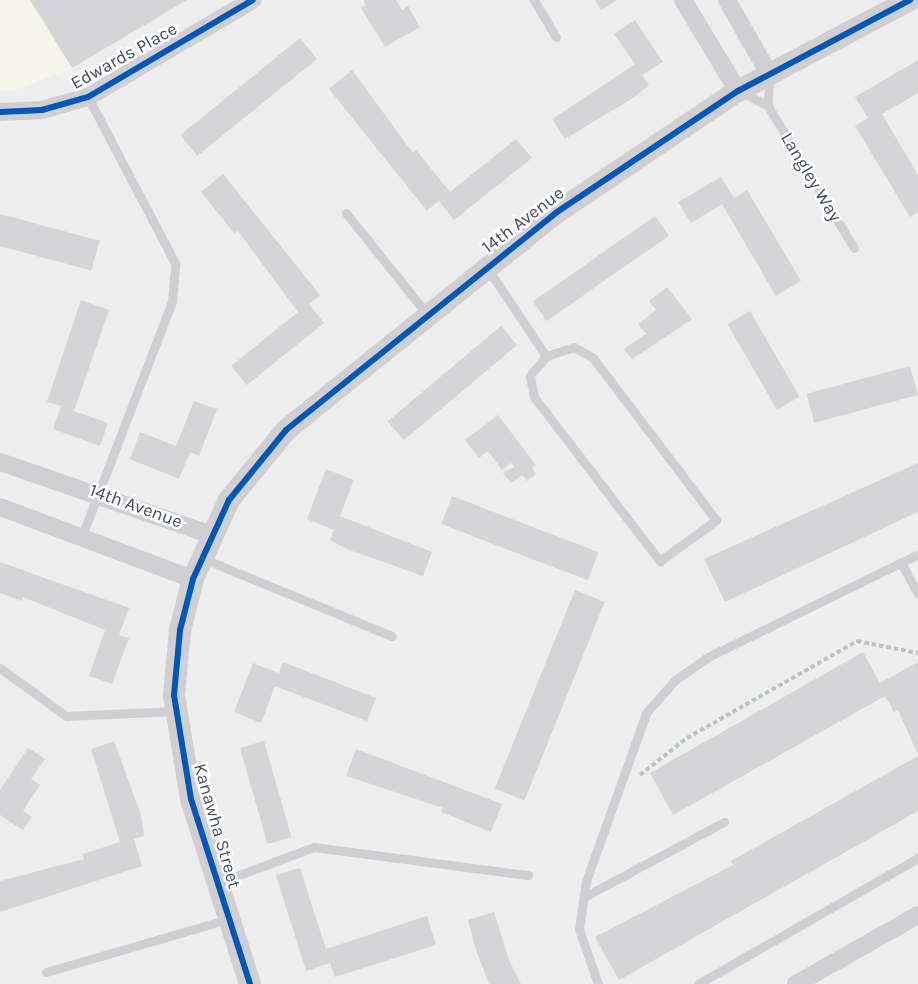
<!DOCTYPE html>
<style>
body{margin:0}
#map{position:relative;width:918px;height:984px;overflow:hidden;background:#efeeee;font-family:Karla,sans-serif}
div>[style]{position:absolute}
.commercial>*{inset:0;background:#f6f5ea}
.building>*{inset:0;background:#d5d5d7;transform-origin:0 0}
.path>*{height:4px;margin-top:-2px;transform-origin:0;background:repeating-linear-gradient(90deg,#b9c5c4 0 4.5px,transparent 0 7.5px)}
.service>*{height:9px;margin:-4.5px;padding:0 4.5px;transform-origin:4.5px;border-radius:4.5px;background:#d0d0d4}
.minor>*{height:18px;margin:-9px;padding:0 9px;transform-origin:9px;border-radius:9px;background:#d0d0d4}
.tertiary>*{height:22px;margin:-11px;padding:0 11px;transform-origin:11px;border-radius:11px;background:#d0d0d4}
.cycleway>*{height:6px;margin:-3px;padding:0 3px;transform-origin:3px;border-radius:3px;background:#0057b8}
span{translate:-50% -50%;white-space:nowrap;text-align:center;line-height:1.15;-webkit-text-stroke:5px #fff;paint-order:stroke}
.street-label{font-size:18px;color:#464d5b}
</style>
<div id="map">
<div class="commercial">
<div style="clip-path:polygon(0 0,187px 0,72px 68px,15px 90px,0 90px)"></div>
</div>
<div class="building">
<div style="clip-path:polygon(30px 0,187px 0,72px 68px)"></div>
<div style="clip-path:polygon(363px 0,396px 0,402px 10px,408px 6px,420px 27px,385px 47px,361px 8px,366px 5px)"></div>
<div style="clip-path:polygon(595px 0,617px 0,601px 10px)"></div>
<div style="clip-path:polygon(635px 20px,663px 62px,642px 75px,649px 85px,633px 98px,565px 139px,552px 119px,635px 64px,614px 34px)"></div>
<div style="left:300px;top:38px;width:27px;height:154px;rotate:51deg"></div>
<div style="clip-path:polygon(918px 60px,918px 93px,882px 114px,918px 175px,918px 212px,910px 217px,855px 126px,868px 118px,855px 97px)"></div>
<div style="clip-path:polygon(352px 70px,413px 153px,416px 150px,450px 192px,516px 139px,532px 158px,454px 220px,439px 201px,427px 211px,329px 89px)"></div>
<div style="clip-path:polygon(223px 174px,320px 295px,309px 304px,324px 323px,247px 385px,231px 366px,298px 312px,238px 231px,234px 233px,201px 192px)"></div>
<div style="clip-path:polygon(721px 177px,734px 198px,747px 190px,801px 281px,776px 296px,722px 204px,691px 223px,678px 202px)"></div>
<div style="left:0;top:214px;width:103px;height:31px;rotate:15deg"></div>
<div style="left:655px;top:216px;width:24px;height:149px;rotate:55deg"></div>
<div style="clip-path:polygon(667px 287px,692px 319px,632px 359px,624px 349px,646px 334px,638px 324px,656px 310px,649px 301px)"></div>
<div style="clip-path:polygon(81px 300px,109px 310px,74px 411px,108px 423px,100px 446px,53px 429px,61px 406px,47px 402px)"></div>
<div style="left:750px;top:311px;width:99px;height:26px;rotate:60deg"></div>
<div style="left:501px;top:326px;width:25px;height:148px;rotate:50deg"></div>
<div style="left:910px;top:366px;width:30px;height:107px;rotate:75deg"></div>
<div style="clip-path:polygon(194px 401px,217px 409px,199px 456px,190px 452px,179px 479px,130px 459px,140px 432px,176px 446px)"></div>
<div style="clip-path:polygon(498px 415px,536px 465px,532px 468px,536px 474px,527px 481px,522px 475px,511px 483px,503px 473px,514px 467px,511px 463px,502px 470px,488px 451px,479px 458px,465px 440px)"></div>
<div style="clip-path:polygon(918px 463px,918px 512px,725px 602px,704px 559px)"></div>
<div style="clip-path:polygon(326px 469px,354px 480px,340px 516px,432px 552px,423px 576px,349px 550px,330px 540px,334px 530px,307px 519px)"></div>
<div style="left:452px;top:496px;width:157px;height:30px;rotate:21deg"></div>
<div style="clip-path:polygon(0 562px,129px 608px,119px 635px,129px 638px,112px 684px,89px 676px,105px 630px,23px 597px,22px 601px,0 593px)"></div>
<div style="left:575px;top:590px;width:32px;height:214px;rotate:22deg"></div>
<div style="clip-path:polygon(863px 652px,880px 683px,918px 662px,918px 755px,898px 710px,894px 712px,885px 696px,673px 815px,650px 773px)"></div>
<div style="clip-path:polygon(283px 662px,376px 698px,367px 721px,275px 686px,261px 723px,234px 712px,253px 663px,279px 673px)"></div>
<div style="clip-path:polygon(114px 741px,141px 815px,144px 836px,134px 839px,142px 866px,0 912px,0 881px,84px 859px,83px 854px,120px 842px,91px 749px)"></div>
<div style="left:264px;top:741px;width:100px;height:25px;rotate:74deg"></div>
<div style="clip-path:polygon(28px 748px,45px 759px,31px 779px,40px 785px,23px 811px,32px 817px,23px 830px,0 815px,0 790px)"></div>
<div style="clip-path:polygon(356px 749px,502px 804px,491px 832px,441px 812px,443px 808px,346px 776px)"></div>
<div style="clip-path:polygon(918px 756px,918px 811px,619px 980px,595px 937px,733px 865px,731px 861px)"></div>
<div style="clip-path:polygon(300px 868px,326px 949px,427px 916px,436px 945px,335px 977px,330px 963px,306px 971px,276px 875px)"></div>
<div style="clip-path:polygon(494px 912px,509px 960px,521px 984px,489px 984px,476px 950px,468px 920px)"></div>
</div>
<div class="path">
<div style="left:640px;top:775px;width:60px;rotate:-38.2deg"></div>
<div style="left:687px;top:738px;width:196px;rotate:-29.7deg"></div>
<div style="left:857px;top:641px;width:62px;rotate:11.1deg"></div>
</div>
<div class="service">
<div style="left:534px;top:0;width:43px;rotate:59.3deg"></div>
<div style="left:769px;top:76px;width:30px;rotate:92deg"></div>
<div style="left:768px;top:106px;width:166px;rotate:58.8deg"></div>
<div style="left:741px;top:92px;width:30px;rotate:27deg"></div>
<div style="left:346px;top:213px;width:128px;rotate:51.3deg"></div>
<div style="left:487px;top:268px;width:106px;rotate:56.2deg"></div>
<div style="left:546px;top:356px;width:26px;rotate:129deg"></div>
<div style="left:530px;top:376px;width:21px;rotate:79deg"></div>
<div style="left:534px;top:397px;width:207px;rotate:52.5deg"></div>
<div style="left:660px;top:561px;width:69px;rotate:-36.2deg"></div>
<div style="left:716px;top:520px;width:203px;rotate:-127.2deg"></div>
<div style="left:593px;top:358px;width:22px;rotate:-150deg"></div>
<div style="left:574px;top:347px;width:29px;rotate:162deg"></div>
<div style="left:82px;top:536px;width:252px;rotate:-69deg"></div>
<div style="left:172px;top:301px;width:38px;rotate:-85deg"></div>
<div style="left:175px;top:263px;width:187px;rotate:-117.7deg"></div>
<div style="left:204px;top:559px;width:203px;rotate:22.3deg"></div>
<div style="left:901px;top:563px;width:35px;rotate:61deg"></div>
<div style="left:0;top:668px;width:82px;rotate:36deg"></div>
<div style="left:66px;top:716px;width:110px;rotate:-2.6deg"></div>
<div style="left:218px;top:883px;width:103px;rotate:-20.6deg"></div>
<div style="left:314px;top:847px;width:216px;rotate:7.5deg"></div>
<div style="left:584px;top:897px;width:159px;rotate:-28.2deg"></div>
<div style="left:46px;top:972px;width:191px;rotate:-16.2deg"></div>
<div style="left:598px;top:984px;width:58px;rotate:-109.1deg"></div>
<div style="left:579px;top:929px;width:49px;rotate:-81.7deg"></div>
<div style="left:586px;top:881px;width:178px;rotate:-70.3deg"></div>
<div style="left:646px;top:713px;width:44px;rotate:-48.7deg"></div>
<div style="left:675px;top:680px;width:38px;rotate:-35deg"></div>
<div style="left:706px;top:658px;width:236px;rotate:-26.1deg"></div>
<div style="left:698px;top:984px;width:254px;rotate:-29.8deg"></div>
</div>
<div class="minor">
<div style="left:683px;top:0;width:106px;rotate:58.9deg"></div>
<div style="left:727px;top:0;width:85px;rotate:60.4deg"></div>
<div style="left:0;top:112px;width:42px;rotate:-2.7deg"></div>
<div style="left:42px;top:110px;width:48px;rotate:-15.8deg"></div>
<div style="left:88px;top:97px;width:191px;rotate:-30.5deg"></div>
<div style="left:0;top:462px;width:224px;rotate:19deg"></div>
<div style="left:0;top:507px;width:206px;rotate:20.5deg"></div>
<div style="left:796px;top:984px;width:140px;rotate:-29.5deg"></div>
</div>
<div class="tertiary">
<div style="left:250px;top:984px;width:194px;rotate:-107.7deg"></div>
<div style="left:191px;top:799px;width:105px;rotate:-99.3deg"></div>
<div style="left:174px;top:695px;width:65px;rotate:-84.7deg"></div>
<div style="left:180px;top:630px;width:53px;rotate:-75.7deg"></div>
<div style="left:193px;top:579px;width:87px;rotate:-65.5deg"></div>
<div style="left:229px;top:500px;width:90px;rotate:-50.8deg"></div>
<div style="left:286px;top:430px;width:348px;rotate:-38.8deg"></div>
<div style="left:557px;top:212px;width:218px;rotate:-33.8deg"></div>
<div style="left:738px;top:91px;width:195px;rotate:-27.9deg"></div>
</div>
<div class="cycleway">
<div style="left:0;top:112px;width:42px;rotate:-2.7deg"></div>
<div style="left:42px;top:110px;width:48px;rotate:-15.8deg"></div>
<div style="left:88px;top:97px;width:191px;rotate:-30.5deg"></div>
<div style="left:250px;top:984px;width:194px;rotate:-107.7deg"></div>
<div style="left:191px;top:799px;width:105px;rotate:-99.3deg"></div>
<div style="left:174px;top:695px;width:65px;rotate:-84.7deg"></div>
<div style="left:180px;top:630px;width:53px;rotate:-75.7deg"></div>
<div style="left:193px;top:579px;width:87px;rotate:-65.5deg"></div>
<div style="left:229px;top:500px;width:90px;rotate:-50.8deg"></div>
<div style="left:286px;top:430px;width:348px;rotate:-38.8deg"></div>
<div style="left:557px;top:212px;width:218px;rotate:-33.8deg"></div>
<div style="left:738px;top:91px;width:195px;rotate:-27.9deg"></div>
</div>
<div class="street-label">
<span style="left:124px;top:56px;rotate:-29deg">Edwards Place</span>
<span style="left:811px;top:177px;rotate:59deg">Langley Way</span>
<span style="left:523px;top:220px;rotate:-37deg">14th Avenue</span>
<span style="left:136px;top:506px;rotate:20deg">14th Avenue</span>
<span style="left:217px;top:826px;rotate:74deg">Kanawha Street</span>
</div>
</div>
